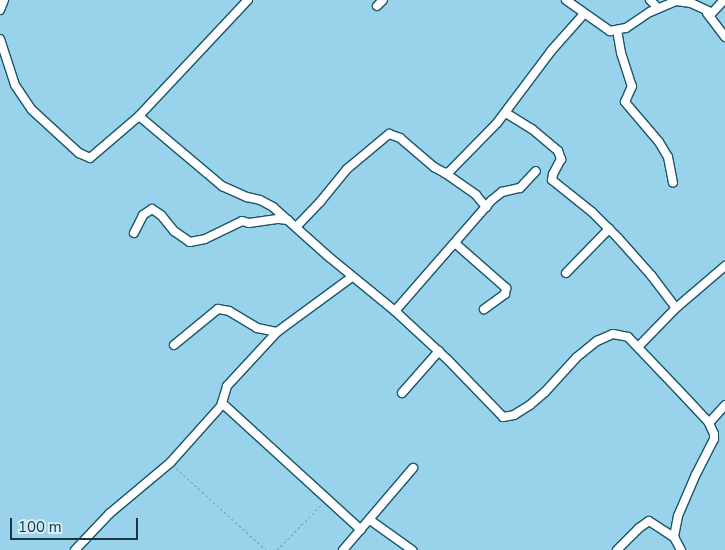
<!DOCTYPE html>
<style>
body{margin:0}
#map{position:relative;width:725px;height:550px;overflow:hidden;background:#98d2eb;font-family:"Nunito Sans",sans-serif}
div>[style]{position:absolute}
.path>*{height:1px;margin-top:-0.5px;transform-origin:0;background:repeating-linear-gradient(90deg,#709fb3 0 2.5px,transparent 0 5px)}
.roads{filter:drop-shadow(1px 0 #1a556a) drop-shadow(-1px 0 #1a556a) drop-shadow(0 1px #1a556a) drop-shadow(0 -1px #1a556a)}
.minor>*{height:8px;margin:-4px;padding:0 4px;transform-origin:4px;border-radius:4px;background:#fff}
span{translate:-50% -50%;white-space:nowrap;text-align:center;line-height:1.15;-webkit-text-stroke:4px #d2eefb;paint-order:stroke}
.scale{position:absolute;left:10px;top:518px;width:128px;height:22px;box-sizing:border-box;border:2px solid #1c343e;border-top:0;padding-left:6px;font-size:15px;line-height:18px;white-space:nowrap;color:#1c343e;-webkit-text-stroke:4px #d2eefb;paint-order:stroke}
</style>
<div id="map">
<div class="path">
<div style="left:176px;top:468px;width:122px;rotate:42.3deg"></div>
<div style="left:277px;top:550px;width:63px;rotate:-45.6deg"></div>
</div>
<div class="roads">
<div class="minor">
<div style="left:566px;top:0;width:54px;rotate:35.2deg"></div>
<div style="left:610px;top:31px;width:16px;rotate:-11deg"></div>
<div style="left:626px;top:28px;width:29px;rotate:-34deg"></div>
<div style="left:650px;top:12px;width:28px;rotate:-23deg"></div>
<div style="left:676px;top:1px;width:15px;rotate:8deg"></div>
<div style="left:691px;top:3px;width:23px;rotate:25deg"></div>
<div style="left:712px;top:13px;width:18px;rotate:-47deg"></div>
<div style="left:650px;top:0;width:11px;rotate:45deg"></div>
<div style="left:377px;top:6px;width:8px;rotate:-45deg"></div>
<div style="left:0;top:10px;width:11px;rotate:-68deg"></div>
<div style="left:707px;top:13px;width:30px;rotate:53deg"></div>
<div style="left:617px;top:30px;width:23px;rotate:80deg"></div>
<div style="left:621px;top:53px;width:35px;rotate:72deg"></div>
<div style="left:632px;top:86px;width:17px;rotate:114deg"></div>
<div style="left:625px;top:102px;width:52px;rotate:49.6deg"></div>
<div style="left:659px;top:142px;width:17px;rotate:59deg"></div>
<div style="left:668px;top:157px;width:26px;rotate:79deg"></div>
<div style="left:0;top:39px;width:48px;rotate:71.9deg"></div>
<div style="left:15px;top:85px;width:30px;rotate:56deg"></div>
<div style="left:32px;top:110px;width:64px;rotate:42.5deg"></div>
<div style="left:79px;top:153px;width:12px;rotate:24deg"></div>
<div style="left:90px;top:158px;width:65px;rotate:-40.6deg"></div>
<div style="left:139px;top:116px;width:159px;rotate:-46.8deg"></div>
<div style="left:506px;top:113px;width:31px;rotate:32deg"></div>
<div style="left:532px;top:129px;width:34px;rotate:40deg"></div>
<div style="left:558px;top:151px;width:9px;rotate:69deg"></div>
<div style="left:561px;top:159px;width:17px;rotate:118deg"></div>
<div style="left:553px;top:174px;width:6px;rotate:99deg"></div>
<div style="left:552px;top:180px;width:51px;rotate:38.7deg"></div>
<div style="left:592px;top:212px;width:37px;rotate:45deg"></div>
<div style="left:618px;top:238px;width:50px;rotate:48.3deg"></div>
<div style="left:651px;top:275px;width:41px;rotate:52.9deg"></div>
<div style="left:139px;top:116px;width:109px;rotate:40.1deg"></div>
<div style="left:222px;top:186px;width:27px;rotate:24deg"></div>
<div style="left:247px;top:197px;width:13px;rotate:13deg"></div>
<div style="left:260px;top:200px;width:15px;rotate:28deg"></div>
<div style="left:273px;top:207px;width:75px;rotate:41.8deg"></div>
<div style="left:329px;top:257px;width:85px;rotate:39.3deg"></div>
<div style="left:395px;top:311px;width:72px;rotate:42.8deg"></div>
<div style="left:448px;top:360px;width:79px;rotate:46deg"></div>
<div style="left:503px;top:417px;width:11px;rotate:-10deg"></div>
<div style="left:514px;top:415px;width:19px;rotate:-32deg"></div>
<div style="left:530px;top:405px;width:20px;rotate:-41deg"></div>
<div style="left:545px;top:392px;width:47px;rotate:-47.6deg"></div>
<div style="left:577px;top:357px;width:26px;rotate:-39deg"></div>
<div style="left:597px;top:341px;width:17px;rotate:-24deg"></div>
<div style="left:613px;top:334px;width:15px;rotate:11deg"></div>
<div style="left:628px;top:337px;width:86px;rotate:46.4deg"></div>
<div style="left:687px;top:399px;width:33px;rotate:47deg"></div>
<div style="left:709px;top:423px;width:12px;rotate:66deg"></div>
<div style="left:714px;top:434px;width:5px;rotate:90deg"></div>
<div style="left:714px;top:439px;width:39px;rotate:117deg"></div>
<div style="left:696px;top:474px;width:46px;rotate:113.2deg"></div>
<div style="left:678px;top:516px;width:21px;rotate:101deg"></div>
<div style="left:674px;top:537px;width:15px;rotate:62deg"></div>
<div style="left:445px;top:173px;width:38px;rotate:35deg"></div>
<div style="left:476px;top:195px;width:16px;rotate:50deg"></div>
<div style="left:296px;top:227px;width:35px;rotate:-46deg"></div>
<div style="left:320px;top:202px;width:43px;rotate:-50.7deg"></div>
<div style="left:347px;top:169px;width:55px;rotate:-39.8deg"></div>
<div style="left:389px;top:134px;width:12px;rotate:20deg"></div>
<div style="left:400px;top:138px;width:45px;rotate:40.5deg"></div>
<div style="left:434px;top:167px;width:13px;rotate:29deg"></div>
<div style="left:445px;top:173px;width:4px;rotate:-14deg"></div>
<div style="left:449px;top:172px;width:69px;rotate:-45.6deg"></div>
<div style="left:497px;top:123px;width:90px;rotate:-53.1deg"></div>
<div style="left:551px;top:51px;width:48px;rotate:-48.4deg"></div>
<div style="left:134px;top:233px;width:20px;rotate:-63deg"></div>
<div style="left:143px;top:215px;width:11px;rotate:-34deg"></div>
<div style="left:152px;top:209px;width:11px;rotate:34deg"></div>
<div style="left:161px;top:215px;width:21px;rotate:51deg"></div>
<div style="left:174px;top:231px;width:19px;rotate:35deg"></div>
<div style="left:190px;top:242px;width:15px;rotate:-11deg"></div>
<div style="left:205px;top:239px;width:41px;rotate:-25.9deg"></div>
<div style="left:242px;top:221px;width:7px;rotate:16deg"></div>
<div style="left:249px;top:223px;width:30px;rotate:-8deg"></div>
<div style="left:279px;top:219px;width:9px;rotate:6deg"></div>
<div style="left:456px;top:244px;width:67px;rotate:41.3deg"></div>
<div style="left:506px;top:288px;width:6px;rotate:99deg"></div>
<div style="left:505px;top:294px;width:26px;rotate:144deg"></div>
<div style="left:566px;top:273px;width:62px;rotate:-45.7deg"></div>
<div style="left:395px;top:311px;width:147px;rotate:-48.9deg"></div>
<div style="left:492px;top:200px;width:13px;rotate:-39deg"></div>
<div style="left:502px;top:192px;width:18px;rotate:-13deg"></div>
<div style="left:520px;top:188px;width:23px;rotate:-47deg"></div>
<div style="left:174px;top:345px;width:57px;rotate:-39.3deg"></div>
<div style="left:218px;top:309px;width:11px;rotate:10deg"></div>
<div style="left:229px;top:311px;width:33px;rotate:31deg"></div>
<div style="left:257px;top:328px;width:20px;rotate:11deg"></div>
<div style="left:639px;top:346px;width:53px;rotate:-45.8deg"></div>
<div style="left:676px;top:308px;width:65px;rotate:-40.6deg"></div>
<div style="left:402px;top:393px;width:56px;rotate:-48.6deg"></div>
<div style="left:222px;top:403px;width:188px;rotate:42.4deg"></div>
<div style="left:709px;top:423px;width:24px;rotate:-48deg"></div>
<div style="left:370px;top:520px;width:52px;rotate:35.5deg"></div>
<div style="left:75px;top:550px;width:50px;rotate:-46.6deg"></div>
<div style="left:109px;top:514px;width:80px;rotate:-39.9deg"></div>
<div style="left:170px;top:463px;width:76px;rotate:-48.2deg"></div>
<div style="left:221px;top:406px;width:21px;rotate:-73deg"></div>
<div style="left:227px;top:386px;width:74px;rotate:-47.2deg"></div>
<div style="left:277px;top:332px;width:93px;rotate:-36.3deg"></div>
<div style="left:343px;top:550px;width:108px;rotate:-49.5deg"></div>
<div style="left:617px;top:550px;width:31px;rotate:-45deg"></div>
<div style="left:639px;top:528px;width:12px;rotate:-35deg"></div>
<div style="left:649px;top:521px;width:30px;rotate:33deg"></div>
</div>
</div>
<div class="scale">100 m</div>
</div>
